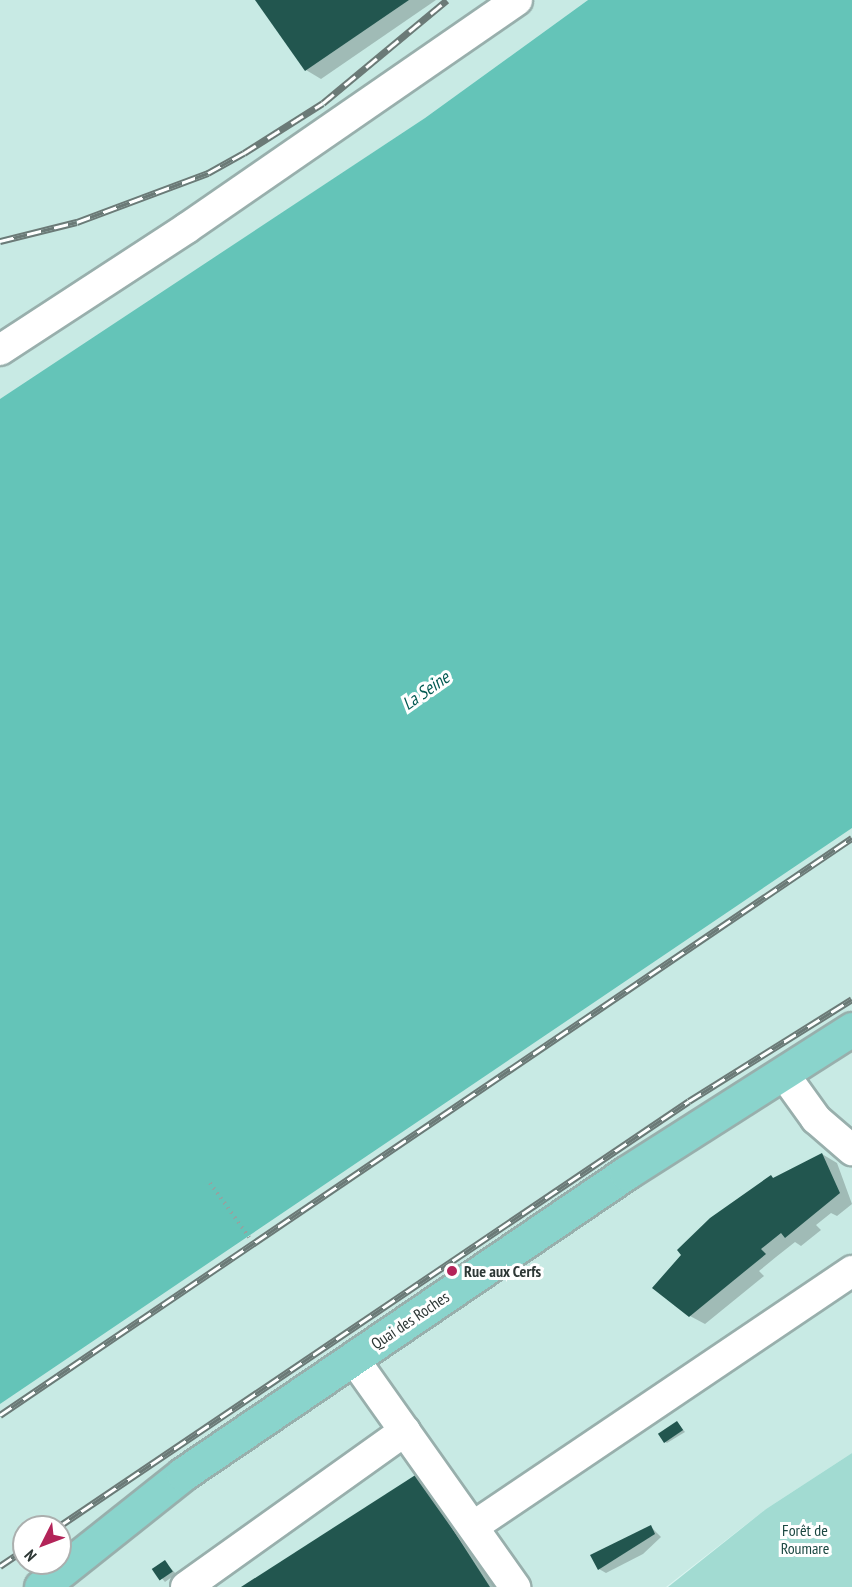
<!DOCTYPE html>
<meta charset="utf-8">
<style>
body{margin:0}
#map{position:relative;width:852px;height:1587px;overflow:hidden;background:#dcf5f1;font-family:"PT Sans Narrow",sans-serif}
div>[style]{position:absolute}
.built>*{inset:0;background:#c8eae4}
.green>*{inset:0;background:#a2dbd2}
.water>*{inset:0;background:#64c4b8}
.shadow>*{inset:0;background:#0003}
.building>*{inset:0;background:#22564f;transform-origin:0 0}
.path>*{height:4px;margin-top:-2px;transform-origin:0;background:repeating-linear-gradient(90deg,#92a4a1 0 1.5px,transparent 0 6px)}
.roads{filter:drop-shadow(2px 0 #98afac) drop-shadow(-2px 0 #98afac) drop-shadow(0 2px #98afac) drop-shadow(0 -2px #98afac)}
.minor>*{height:30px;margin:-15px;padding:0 15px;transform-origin:15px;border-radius:15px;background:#fff}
.major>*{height:33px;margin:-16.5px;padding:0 16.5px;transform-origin:16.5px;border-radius:16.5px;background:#8ad4cc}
.rail>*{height:7px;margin-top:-3.5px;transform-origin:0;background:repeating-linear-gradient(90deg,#fff 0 14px,#6b7a77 0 28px);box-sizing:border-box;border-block:2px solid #6b7a77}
.dots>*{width:16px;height:16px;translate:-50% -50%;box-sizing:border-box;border:3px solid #fff;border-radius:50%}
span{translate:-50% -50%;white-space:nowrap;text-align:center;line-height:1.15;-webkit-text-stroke:6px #fff;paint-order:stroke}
.poi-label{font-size:16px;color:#2d3735;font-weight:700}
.left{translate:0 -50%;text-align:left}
.street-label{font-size:16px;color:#2d3735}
.park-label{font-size:16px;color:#1c4842}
.water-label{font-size:18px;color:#025a52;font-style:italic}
.north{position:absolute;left:12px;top:1515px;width:60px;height:60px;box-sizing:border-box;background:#fff;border:2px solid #abafae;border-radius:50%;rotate:228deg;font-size:16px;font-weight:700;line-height:24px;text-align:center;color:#2d3735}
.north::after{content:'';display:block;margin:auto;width:21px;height:27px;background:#b32459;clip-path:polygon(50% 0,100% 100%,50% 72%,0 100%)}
</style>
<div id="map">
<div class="built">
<div style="clip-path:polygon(0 0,588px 0,425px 118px,0 401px)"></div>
<div style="clip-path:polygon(evenodd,852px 725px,852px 1453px,766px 1509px,666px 1587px,0 1587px,0 1284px,852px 725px,24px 1527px,60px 1527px,60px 1563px,24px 1563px,24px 1527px)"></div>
</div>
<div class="green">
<div style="clip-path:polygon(852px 1453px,852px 1587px,668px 1587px,766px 1509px)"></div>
</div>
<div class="water">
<div style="clip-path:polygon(588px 0,852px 0,852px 828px,0 1404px,0 399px,425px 118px)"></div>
</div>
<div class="shadow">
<div style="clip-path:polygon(257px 0,436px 0,321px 79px,306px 70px)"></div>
<div style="clip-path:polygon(822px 1154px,837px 1163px,852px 1204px,837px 1216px,831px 1213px,816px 1225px,821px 1230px,801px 1246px,795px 1242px,776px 1257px,759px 1271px,764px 1276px,705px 1324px,690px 1316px,771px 1177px,775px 1179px)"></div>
<div style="clip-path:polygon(677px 1422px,685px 1432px,667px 1443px,664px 1441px)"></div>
<div style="clip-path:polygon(417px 1476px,431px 1484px,498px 1587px,244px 1587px)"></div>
<div style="clip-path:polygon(650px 1526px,661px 1537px,643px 1554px,606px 1573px,599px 1569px)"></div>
<div style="clip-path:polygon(165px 1562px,176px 1574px,165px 1582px,154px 1569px)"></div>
</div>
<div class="building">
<div style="clip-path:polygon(255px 0,409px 0,305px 71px)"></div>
<div style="clip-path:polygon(822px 1153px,840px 1193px,785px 1238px,781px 1233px,761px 1249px,766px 1254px,689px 1317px,652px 1288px,681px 1255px,677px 1250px,710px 1218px,771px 1175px,773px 1178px)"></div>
<div style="left:677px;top:1421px;width:11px;height:23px;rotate:56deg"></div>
<div style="clip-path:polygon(417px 1474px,490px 1587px,241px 1587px)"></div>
<div style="clip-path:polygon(651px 1525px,655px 1534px,598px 1570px,590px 1555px)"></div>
<div style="left:165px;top:1560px;width:14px;height:16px;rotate:56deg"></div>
</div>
<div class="path">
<div style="left:210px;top:1183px;width:67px;rotate:54.2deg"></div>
</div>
<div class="roads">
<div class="minor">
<div style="left:0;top:350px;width:223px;rotate:-33.1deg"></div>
<div style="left:187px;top:228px;width:401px;rotate:-34.6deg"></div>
<div style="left:783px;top:1073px;width:57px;rotate:54.3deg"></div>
<div style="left:816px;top:1119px;width:48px;rotate:40.7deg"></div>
<div style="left:353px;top:1358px;width:281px;rotate:54.7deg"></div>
<div style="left:474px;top:1526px;width:456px;rotate:-34deg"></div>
<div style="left:186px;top:1587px;width:269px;rotate:-35.5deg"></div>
</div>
<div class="major">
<div style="left:41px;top:1587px;width:181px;rotate:-38.5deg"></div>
<div style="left:183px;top:1474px;width:536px;rotate:-34.19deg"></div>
<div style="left:626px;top:1173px;width:268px;rotate:-32.5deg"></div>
</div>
</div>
<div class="rail">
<div style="left:0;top:241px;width:79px;rotate:-13.9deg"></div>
<div style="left:77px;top:222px;width:140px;rotate:-20.5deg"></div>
<div style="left:208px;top:173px;width:41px;rotate:-29.1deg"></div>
<div style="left:244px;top:153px;width:93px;rotate:-32.3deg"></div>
<div style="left:323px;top:103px;width:161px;rotate:-39.7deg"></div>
<div style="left:0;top:1415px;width:1029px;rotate:-34.11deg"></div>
<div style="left:58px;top:1527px;width:761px;rotate:-34.02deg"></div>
<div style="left:689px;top:1101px;width:192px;rotate:-32deg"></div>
<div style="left:0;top:1566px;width:29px;rotate:-34deg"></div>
</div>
<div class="dots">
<div style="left:452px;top:1271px;background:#b32459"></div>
</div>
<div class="poi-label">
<span class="left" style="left:464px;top:1271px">Rue aux Cerfs</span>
</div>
<div class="street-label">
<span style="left:410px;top:1320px;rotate:-34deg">Quai des Roches</span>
</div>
<div class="park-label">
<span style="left:805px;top:1539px">Forêt de<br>Roumare</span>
</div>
<div class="water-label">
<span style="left:426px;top:691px;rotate:-35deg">La Seine</span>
</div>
<div class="north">N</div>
</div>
